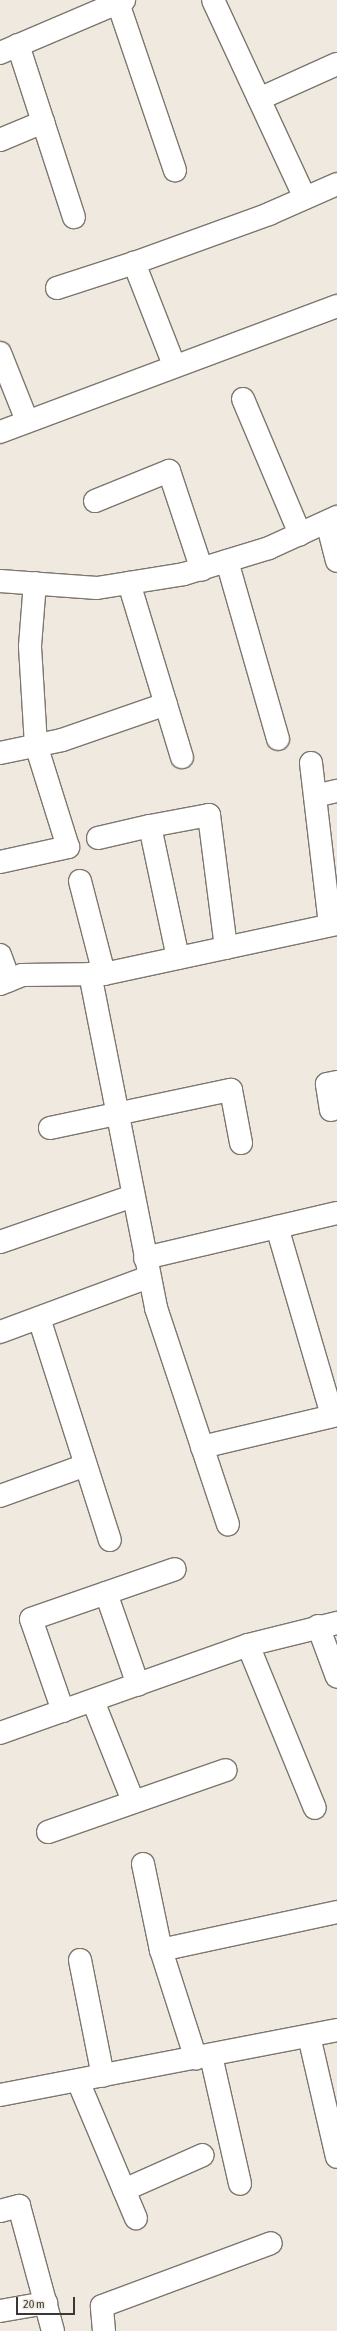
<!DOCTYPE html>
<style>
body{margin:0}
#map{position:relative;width:337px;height:2331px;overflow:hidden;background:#efe9df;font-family:"Asap Condensed",sans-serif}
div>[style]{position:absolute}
.roads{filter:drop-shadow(1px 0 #7c766e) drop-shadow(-1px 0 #7c766e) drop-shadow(0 1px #7c766e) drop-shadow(0 -1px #7c766e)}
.minor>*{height:22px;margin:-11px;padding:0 11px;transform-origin:11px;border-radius:11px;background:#fff}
span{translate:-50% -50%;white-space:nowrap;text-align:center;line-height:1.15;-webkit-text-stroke:4px #efe9df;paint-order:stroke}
.scale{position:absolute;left:16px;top:2297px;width:59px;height:18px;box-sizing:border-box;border:2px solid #3a3734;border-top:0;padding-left:5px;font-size:12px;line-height:14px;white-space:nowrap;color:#3a3734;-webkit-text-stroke:3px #efe9df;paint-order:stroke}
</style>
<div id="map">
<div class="roads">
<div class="minor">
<div style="left:117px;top:0;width:180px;rotate:71.2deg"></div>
<div style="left:213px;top:0;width:218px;rotate:65.1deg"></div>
<div style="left:18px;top:45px;width:181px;rotate:72deg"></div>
<div style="left:0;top:53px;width:135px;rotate:-23.1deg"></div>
<div style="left:259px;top:99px;width:85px;rotate:-24.2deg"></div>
<div style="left:0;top:140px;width:47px;rotate:-22.7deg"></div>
<div style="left:57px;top:288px;width:81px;rotate:-18deg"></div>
<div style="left:0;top:353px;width:73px;rotate:68.3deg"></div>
<div style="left:174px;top:365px;width:110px;rotate:-111.4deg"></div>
<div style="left:134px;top:263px;width:144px;rotate:-19.9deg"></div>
<div style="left:269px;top:214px;width:74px;rotate:-23.8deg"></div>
<div style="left:243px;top:399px;width:147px;rotate:67.1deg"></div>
<div style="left:0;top:432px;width:360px;rotate:-20.5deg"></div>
<div style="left:95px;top:501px;width:80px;rotate:-22.1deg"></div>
<div style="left:169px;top:471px;width:104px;rotate:71.6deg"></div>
<div style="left:327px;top:522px;width:40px;rotate:75.6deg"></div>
<div style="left:227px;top:561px;width:185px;rotate:74deg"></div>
<div style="left:0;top:581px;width:97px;rotate:4.1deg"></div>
<div style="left:97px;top:588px;width:88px;rotate:-9.1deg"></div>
<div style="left:184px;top:574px;width:89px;rotate:-17deg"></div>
<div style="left:269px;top:548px;width:75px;rotate:-24.5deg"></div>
<div style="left:129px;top:583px;width:182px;rotate:73.1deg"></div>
<div style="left:0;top:753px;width:63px;rotate:-11.8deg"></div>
<div style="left:62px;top:740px;width:110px;rotate:-19.1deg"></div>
<div style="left:311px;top:763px;width:163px;rotate:83.3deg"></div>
<div style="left:315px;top:796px;width:23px;rotate:-13deg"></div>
<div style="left:98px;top:838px;width:53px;rotate:-13deg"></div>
<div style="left:0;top:862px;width:70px;rotate:-12.4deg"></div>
<div style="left:68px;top:847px;width:107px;rotate:-107.4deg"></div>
<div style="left:36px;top:745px;width:99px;rotate:-93.5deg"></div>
<div style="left:30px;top:646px;width:63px;rotate:-85.5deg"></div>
<div style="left:80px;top:881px;width:96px;rotate:75.5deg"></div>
<div style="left:0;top:955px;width:27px;rotate:70deg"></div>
<div style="left:178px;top:958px;width:135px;rotate:-102deg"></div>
<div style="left:150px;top:826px;width:60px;rotate:-10.6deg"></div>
<div style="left:209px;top:815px;width:134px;rotate:82.7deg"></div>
<div style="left:90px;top:974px;width:340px;rotate:78.8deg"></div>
<div style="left:156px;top:1308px;width:228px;rotate:71.6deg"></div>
<div style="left:0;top:984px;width:24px;rotate:-22deg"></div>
<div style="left:22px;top:975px;width:82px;rotate:-0.7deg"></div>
<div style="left:104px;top:974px;width:238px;rotate:-12.1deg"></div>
<div style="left:331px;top:1110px;width:26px;rotate:-99deg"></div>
<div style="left:327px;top:1084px;width:10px;rotate:-11deg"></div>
<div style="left:50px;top:1128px;width:185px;rotate:-11.9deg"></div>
<div style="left:231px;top:1090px;width:54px;rotate:79.3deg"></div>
<div style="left:277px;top:1227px;width:196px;rotate:73.7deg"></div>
<div style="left:0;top:1242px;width:141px;rotate:-19.1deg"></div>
<div style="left:145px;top:1258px;width:197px;rotate:-13.2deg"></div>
<div style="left:39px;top:1318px;width:233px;rotate:72.3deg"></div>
<div style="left:0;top:1332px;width:159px;rotate:-20.3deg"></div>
<div style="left:202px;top:1447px;width:139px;rotate:-13.3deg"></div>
<div style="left:0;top:1496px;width:91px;rotate:-19.8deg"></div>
<div style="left:106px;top:1593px;width:97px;rotate:70.8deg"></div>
<div style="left:318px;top:1626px;width:54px;rotate:69.6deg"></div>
<div style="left:248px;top:1645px;width:176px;rotate:67.7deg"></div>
<div style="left:93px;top:1701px;width:108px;rotate:68.2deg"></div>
<div style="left:63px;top:1711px;width:97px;rotate:-109.2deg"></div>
<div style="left:31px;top:1619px;width:152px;rotate:-19.1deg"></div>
<div style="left:0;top:1733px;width:263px;rotate:-19.5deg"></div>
<div style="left:248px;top:1645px;width:92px;rotate:-13.9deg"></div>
<div style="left:48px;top:1832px;width:188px;rotate:-19.2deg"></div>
<div style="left:143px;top:1864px;width:88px;rotate:78.2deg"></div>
<div style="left:161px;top:1950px;width:114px;rotate:72.2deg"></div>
<div style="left:161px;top:1950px;width:180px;rotate:-12.2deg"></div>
<div style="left:80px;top:1960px;width:118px;rotate:78.8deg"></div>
<div style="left:309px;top:2036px;width:124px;rotate:77deg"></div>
<div style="left:211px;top:2056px;width:131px;rotate:77.2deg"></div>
<div style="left:78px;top:2081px;width:149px;rotate:67.1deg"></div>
<div style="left:0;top:2095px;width:343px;rotate:-10.9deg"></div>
<div style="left:124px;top:2190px;width:86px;rotate:-23.9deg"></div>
<div style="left:0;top:2211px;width:20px;rotate:-15deg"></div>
<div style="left:19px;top:2206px;width:130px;rotate:74.8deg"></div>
<div style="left:0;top:2311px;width:47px;rotate:-9.9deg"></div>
<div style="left:104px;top:2331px;width:25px;rotate:-95deg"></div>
<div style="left:102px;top:2306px;width:180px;rotate:-20.4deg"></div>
</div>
</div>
<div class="scale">20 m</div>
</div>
